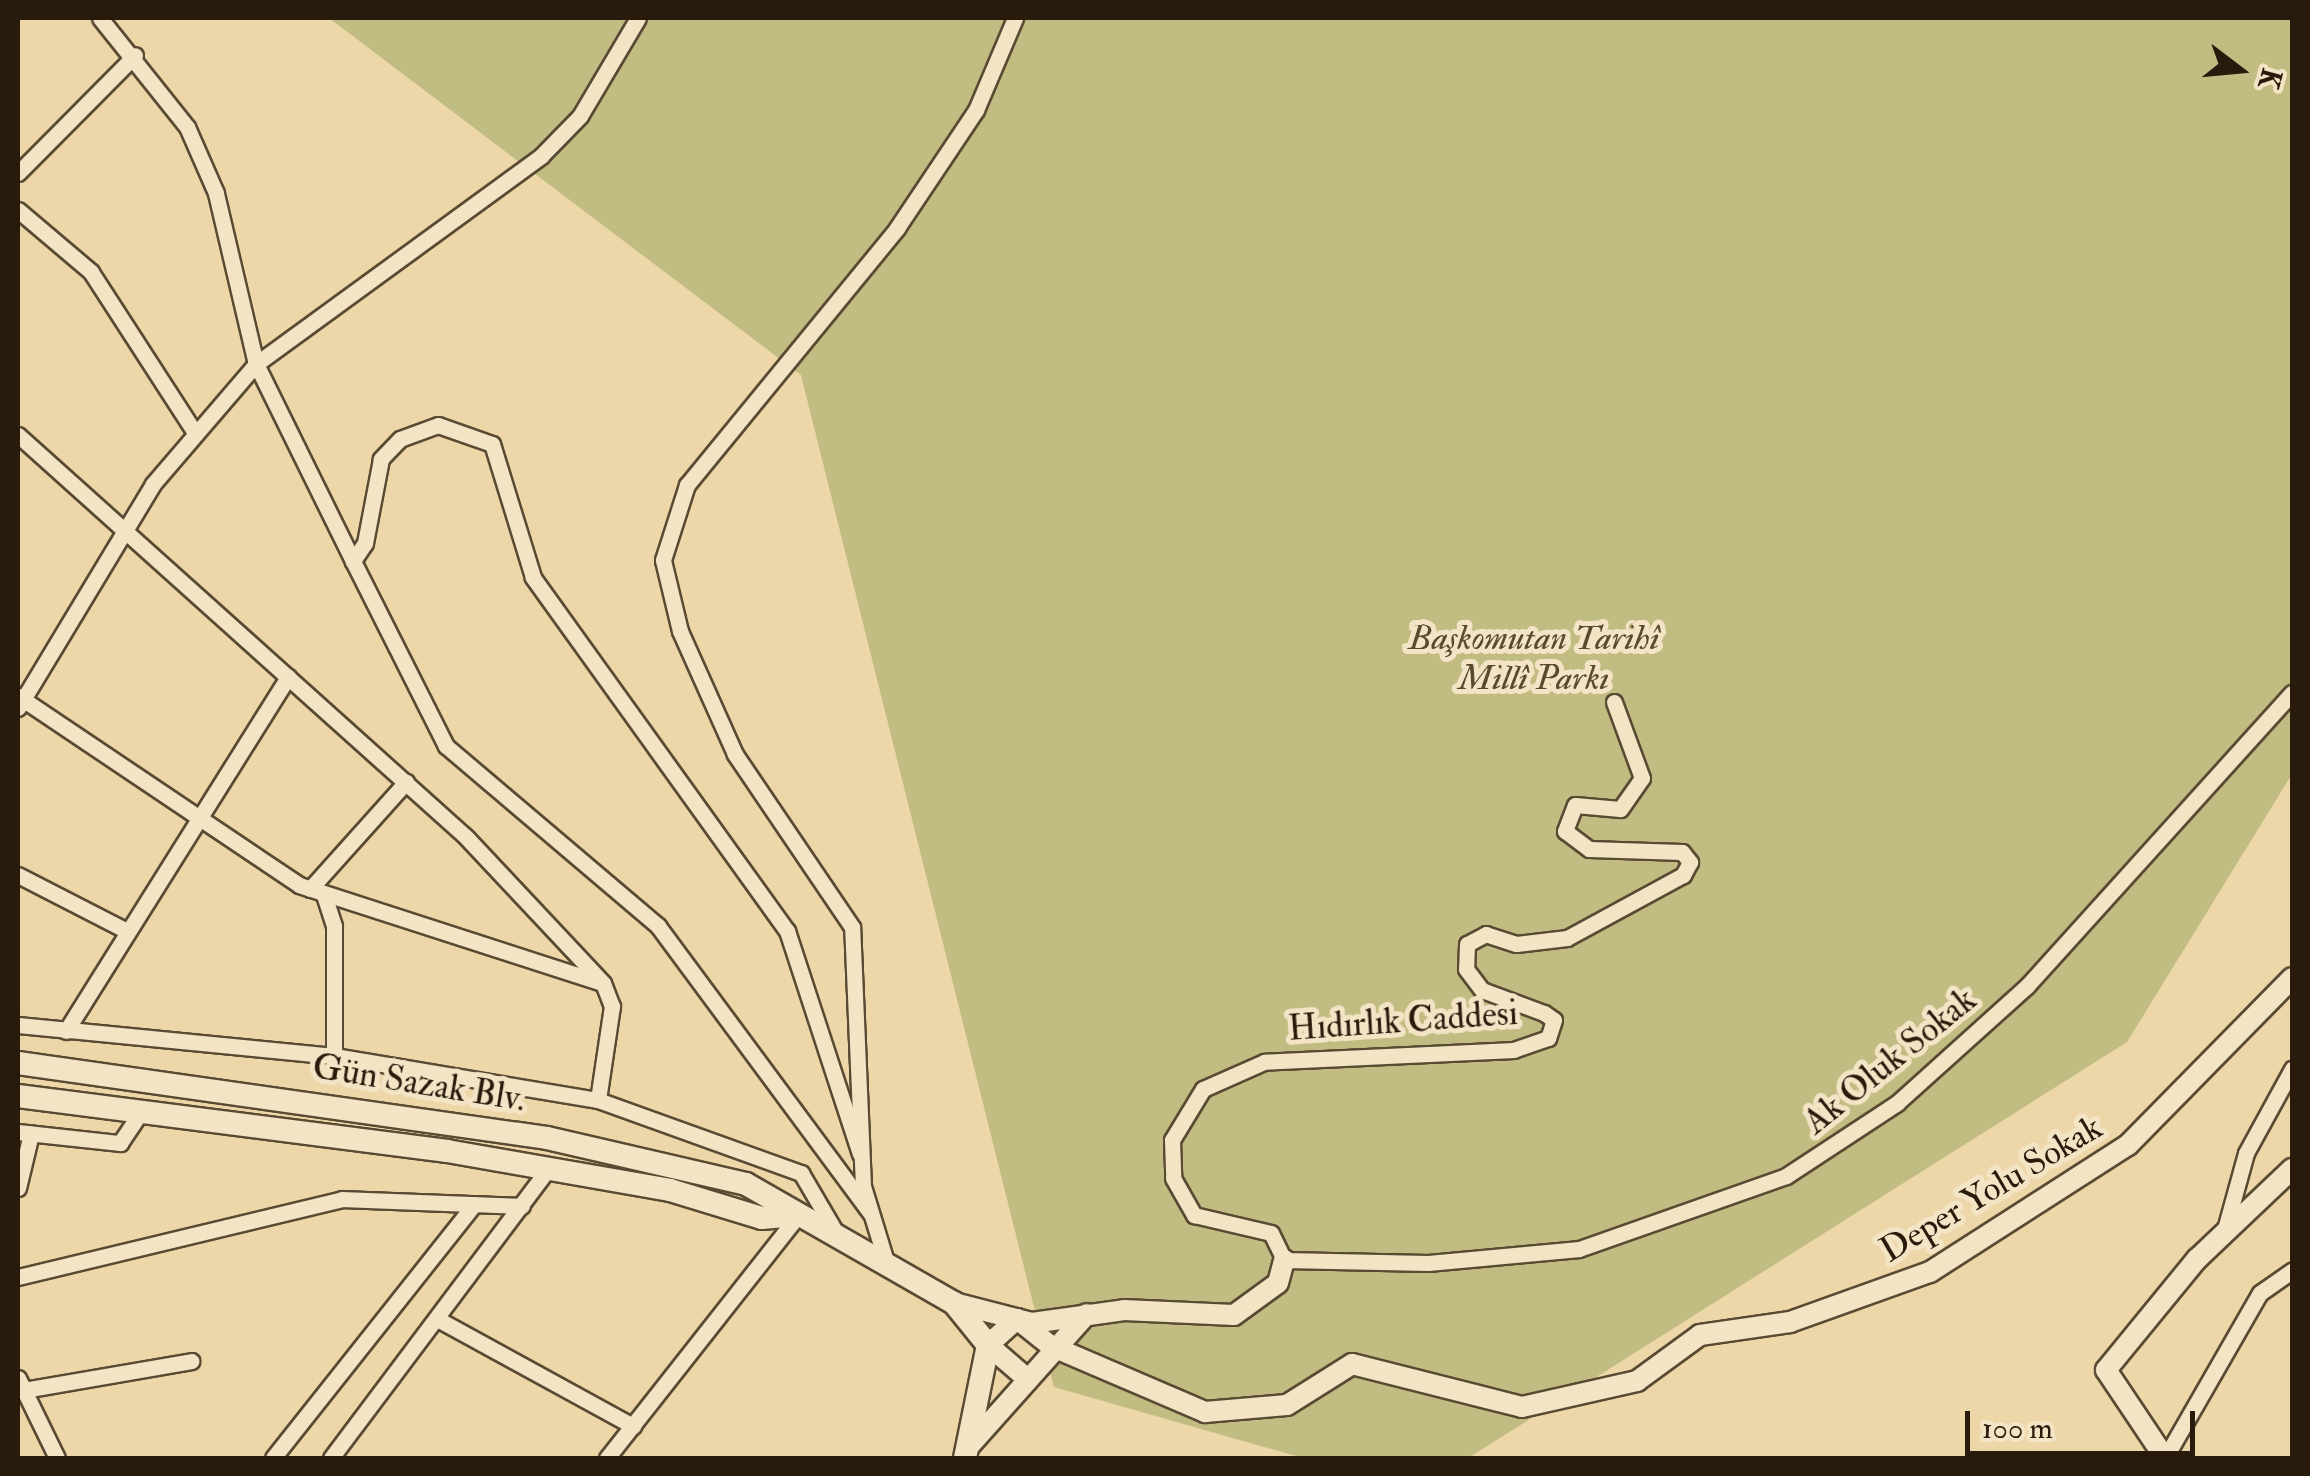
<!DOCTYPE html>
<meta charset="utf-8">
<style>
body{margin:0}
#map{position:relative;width:2310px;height:1476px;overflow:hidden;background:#edd6a7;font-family:"IM FELL Double Pica",serif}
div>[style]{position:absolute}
.green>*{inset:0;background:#c0bc82}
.roads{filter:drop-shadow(2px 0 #594a33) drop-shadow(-2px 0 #594a33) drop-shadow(0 2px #594a33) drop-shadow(0 -2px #594a33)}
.minor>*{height:15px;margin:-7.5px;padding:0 7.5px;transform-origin:7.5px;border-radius:7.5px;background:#f3e4c6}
.tertiary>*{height:20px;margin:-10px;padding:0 10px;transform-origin:10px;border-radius:10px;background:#f3e4c6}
.secondary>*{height:22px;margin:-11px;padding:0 11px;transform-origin:11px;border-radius:11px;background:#f3e4c6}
span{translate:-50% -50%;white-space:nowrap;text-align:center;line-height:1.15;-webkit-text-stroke:10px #f3e4c6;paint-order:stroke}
.park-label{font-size:35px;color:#564b2f;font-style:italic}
.street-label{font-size:35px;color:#281b0c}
.frame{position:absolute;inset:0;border:20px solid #281b0c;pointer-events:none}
.north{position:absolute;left:2190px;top:20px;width:100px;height:100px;-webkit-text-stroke:8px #f3e4c6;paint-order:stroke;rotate:106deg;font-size:28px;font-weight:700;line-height:40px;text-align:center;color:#281b0c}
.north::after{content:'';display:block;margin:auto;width:35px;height:45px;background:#281b0c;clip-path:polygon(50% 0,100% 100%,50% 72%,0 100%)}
.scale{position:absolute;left:1965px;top:1411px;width:230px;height:45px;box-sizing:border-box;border:5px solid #281b0c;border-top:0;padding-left:12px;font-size:30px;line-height:35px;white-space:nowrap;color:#281b0c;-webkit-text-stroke:8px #f3e4c6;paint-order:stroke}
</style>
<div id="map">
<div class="green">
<div style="clip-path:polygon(329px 18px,2292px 18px,2292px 774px,2127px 1042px,1468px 1458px,1303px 1458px,1054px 1387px,801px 375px)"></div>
</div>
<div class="roads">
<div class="minor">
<div style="left:18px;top:173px;width:166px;rotate:-45.2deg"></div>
<div style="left:18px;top:210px;width:96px;rotate:40.3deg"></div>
<div style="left:91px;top:272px;width:192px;rotate:57.1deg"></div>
<div style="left:18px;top:435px;width:602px;rotate:41.9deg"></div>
<div style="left:466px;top:837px;width:200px;rotate:46.8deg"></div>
<div style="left:353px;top:561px;width:220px;rotate:-116.2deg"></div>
<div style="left:256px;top:364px;width:353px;rotate:-36.1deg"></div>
<div style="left:541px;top:156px;width:56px;rotate:-45.7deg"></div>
<div style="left:580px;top:116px;width:114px;rotate:-59.4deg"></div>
<div style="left:18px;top:696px;width:339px;rotate:33.9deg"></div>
<div style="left:299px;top:885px;width:319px;rotate:17.9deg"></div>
<div style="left:603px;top:983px;width:25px;rotate:69deg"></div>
<div style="left:612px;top:1006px;width:95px;rotate:98.5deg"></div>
<div style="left:1614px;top:702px;width:81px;rotate:69.8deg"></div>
<div style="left:1642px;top:778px;width:38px;rotate:125deg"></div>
<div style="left:1620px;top:809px;width:45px;rotate:-174.9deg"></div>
<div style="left:1575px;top:805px;width:28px;rotate:111deg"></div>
<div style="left:1565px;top:831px;width:30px;rotate:37deg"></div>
<div style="left:1589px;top:849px;width:93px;rotate:1.8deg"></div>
<div style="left:1682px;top:852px;width:13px;rotate:51deg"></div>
<div style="left:1690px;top:862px;width:15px;rotate:118deg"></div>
<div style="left:1683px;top:875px;width:132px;rotate:151.5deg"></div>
<div style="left:1567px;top:938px;width:51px;rotate:173.3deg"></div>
<div style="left:1516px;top:944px;width:32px;rotate:-162deg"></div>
<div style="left:1486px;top:934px;width:21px;rotate:152deg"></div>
<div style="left:1467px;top:944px;width:25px;rotate:92deg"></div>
<div style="left:1466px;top:969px;width:26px;rotate:53deg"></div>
<div style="left:1482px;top:990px;width:66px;rotate:20.4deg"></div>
<div style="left:1544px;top:1013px;width:12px;rotate:35deg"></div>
<div style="left:1554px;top:1020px;width:19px;rotate:108deg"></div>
<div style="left:1548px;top:1038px;width:36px;rotate:161deg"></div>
<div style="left:1514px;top:1050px;width:250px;rotate:177.3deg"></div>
<div style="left:1264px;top:1062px;width:67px;rotate:156.1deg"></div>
<div style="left:1203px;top:1089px;width:60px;rotate:121.3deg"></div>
<div style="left:1172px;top:1140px;width:38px;rotate:88deg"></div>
<div style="left:1173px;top:1178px;width:43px;rotate:60.4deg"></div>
<div style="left:1194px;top:1215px;width:79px;rotate:13.2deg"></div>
<div style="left:1271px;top:1233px;width:30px;rotate:64deg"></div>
<div style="left:1284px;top:1260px;width:144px;rotate:1.2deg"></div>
<div style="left:1428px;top:1263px;width:152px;rotate:-5.3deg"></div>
<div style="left:1579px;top:1249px;width:219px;rotate:-19.4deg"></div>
<div style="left:1786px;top:1176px;width:133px;rotate:-33.3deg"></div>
<div style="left:1897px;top:1103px;width:175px;rotate:-42deg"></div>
<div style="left:2027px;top:986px;width:395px;rotate:-47.9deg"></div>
<div style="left:18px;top:708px;width:262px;rotate:-58.9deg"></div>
<div style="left:153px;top:484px;width:158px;rotate:-49.4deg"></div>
<div style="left:256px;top:364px;width:176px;rotate:-103.2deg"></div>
<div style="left:216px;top:193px;width:72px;rotate:-113.7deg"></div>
<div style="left:187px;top:127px;width:139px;rotate:-128.6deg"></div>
<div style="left:18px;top:875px;width:123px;rotate:27.2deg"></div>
<div style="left:310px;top:889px;width:144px;rotate:-48.1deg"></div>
<div style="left:324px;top:895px;width:33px;rotate:72deg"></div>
<div style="left:334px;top:926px;width:130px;rotate:90deg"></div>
<div style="left:18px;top:1025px;width:318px;rotate:5.6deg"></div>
<div style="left:334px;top:1056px;width:268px;rotate:9.5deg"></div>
<div style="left:598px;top:1100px;width:216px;rotate:19.8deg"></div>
<div style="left:801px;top:1173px;width:73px;rotate:59.6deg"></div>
<div style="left:66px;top:1031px;width:418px;rotate:-57.9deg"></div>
<div style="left:18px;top:1132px;width:103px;rotate:6.2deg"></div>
<div style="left:120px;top:1143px;width:40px;rotate:-56deg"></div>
<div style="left:860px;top:1154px;width:235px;rotate:-108.1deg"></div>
<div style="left:787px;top:931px;width:436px;rotate:-125.7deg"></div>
<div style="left:533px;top:577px;width:139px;rotate:-107.1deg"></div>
<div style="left:492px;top:444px;width:57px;rotate:-160.6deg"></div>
<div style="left:438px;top:425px;width:40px;rotate:159.8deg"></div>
<div style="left:400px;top:439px;width:28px;rotate:134deg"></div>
<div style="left:381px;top:459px;width:86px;rotate:100.8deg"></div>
<div style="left:365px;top:543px;width:22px;rotate:124deg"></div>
<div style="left:353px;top:561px;width:207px;rotate:63.3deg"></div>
<div style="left:446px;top:746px;width:278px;rotate:40.3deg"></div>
<div style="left:658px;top:926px;width:357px;rotate:53.5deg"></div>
<div style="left:18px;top:1188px;width:56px;rotate:-76.5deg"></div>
<div style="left:2224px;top:1233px;width:83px;rotate:-74.6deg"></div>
<div style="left:2246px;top:1153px;width:96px;rotate:-61.3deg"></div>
<div style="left:888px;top:1268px;width:86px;rotate:-107deg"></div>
<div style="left:863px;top:1186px;width:259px;rotate:-92.4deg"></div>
<div style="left:852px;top:927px;width:209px;rotate:-124.1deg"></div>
<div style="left:735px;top:754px;width:135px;rotate:-114.1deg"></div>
<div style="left:680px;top:631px;width:73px;rotate:-103.5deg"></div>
<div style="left:663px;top:560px;width:79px;rotate:-72.3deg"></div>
<div style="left:687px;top:485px;width:332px;rotate:-50.7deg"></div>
<div style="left:897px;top:228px;width:142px;rotate:-56.2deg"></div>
<div style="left:976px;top:110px;width:100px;rotate:-67deg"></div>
<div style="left:18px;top:1277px;width:333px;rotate:-13.5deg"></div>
<div style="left:342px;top:1199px;width:180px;rotate:2.2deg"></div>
<div style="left:441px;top:1321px;width:219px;rotate:28.7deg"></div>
<div style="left:18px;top:1378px;width:89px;rotate:64deg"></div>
<div style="left:18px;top:1391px;width:176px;rotate:-9.8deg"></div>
<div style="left:273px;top:1458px;width:324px;rotate:-51.6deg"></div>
<div style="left:331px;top:1458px;width:363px;rotate:-53.1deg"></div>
<div style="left:607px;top:1458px;width:309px;rotate:-51.8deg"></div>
<div style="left:2165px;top:1458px;width:190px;rotate:-60.1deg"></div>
<div style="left:2260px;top:1293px;width:39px;rotate:-35deg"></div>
</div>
<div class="tertiary">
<div style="left:954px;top:1303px;width:81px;rotate:14.4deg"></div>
<div style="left:1032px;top:1323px;width:93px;rotate:-8deg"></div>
<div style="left:1124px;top:1310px;width:110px;rotate:2.6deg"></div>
<div style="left:1234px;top:1315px;width:54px;rotate:-36deg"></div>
<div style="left:1278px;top:1283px;width:24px;rotate:-75deg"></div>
<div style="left:1024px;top:1376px;width:48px;rotate:-139.3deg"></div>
<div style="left:988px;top:1345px;width:39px;rotate:-42deg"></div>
<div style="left:1017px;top:1319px;width:43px;rotate:38.5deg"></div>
<div style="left:1051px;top:1346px;width:168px;rotate:23.2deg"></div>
<div style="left:1205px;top:1412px;width:82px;rotate:-4.9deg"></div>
<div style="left:1287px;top:1405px;width:77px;rotate:-32.2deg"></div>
<div style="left:1352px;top:1364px;width:175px;rotate:14.2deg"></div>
<div style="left:1522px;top:1407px;width:118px;rotate:-12.7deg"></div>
<div style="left:1637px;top:1381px;width:78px;rotate:-36.1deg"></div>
<div style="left:1700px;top:1335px;width:91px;rotate:-8.2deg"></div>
<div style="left:1790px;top:1322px;width:149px;rotate:-19.7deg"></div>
<div style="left:1930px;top:1272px;width:235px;rotate:-32.7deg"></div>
<div style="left:2128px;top:1145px;width:234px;rotate:-45.5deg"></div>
<div style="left:971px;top:1444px;width:174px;rotate:-48.3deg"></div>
<div style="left:2165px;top:1458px;width:106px;rotate:-123.8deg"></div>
<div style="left:2106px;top:1370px;width:144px;rotate:-50.7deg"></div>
<div style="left:2197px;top:1259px;width:131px;rotate:-43.5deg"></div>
</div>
<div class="secondary">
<div style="left:18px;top:1063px;width:534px;rotate:8.07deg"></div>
<div style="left:547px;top:1138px;width:204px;rotate:13deg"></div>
<div style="left:746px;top:1184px;width:240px;rotate:29.8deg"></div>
<div style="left:954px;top:1303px;width:54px;rotate:51deg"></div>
<div style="left:988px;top:1345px;width:115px;rotate:101.5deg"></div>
<div style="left:18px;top:1096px;width:433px;rotate:7.3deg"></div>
<div style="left:447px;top:1151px;width:226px;rotate:9.9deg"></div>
<div style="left:670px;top:1190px;width:96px;rotate:16.9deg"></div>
<div style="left:762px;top:1218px;width:36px;rotate:-5deg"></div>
</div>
</div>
<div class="park-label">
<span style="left:1534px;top:658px">Başkomutan Tarihî<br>Millî Parkı</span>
</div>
<div class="street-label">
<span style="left:1403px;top:1021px;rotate:-4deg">Hıdırlık Caddesi</span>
<span style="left:1890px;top:1061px;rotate:-39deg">Ak Oluk Sokak</span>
<span style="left:419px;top:1083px;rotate:9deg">Gün Sazak Blv.</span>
<span style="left:1991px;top:1189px;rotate:-31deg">Deper Yolu Sokak</span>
</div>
<div class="frame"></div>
<div class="north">K</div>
<div class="scale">100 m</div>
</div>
